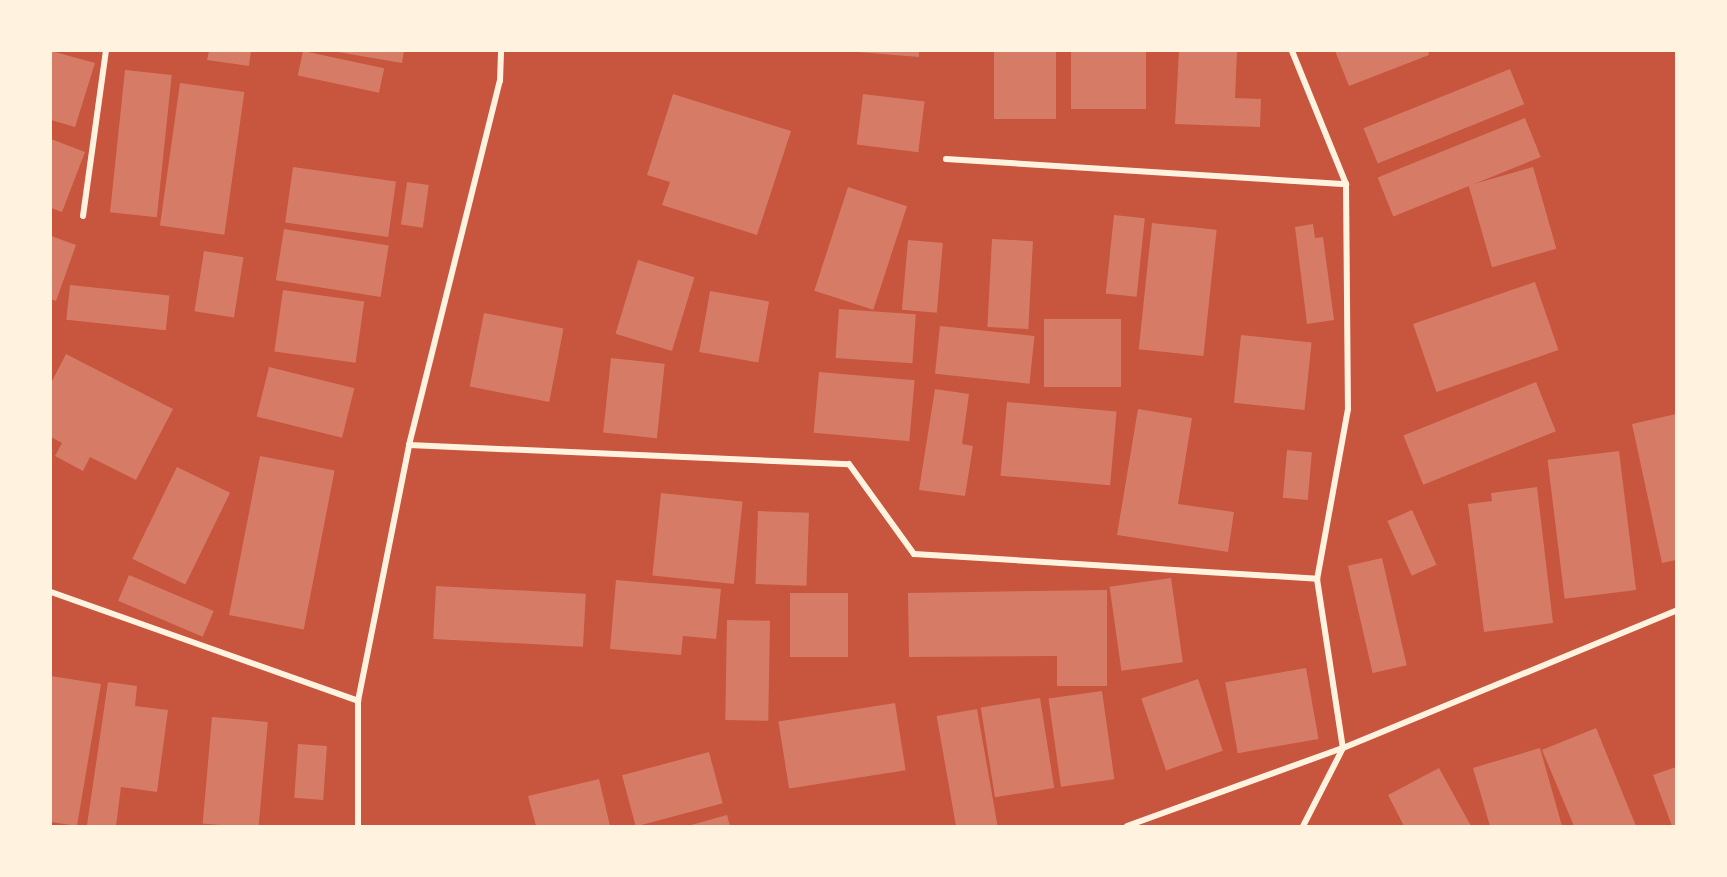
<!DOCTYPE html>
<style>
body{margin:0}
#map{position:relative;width:1727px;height:877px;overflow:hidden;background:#c8553d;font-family:"Playfair Display",serif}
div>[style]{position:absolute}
.building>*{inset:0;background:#d67c66;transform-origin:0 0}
.minor>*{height:6px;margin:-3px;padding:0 3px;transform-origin:3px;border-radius:3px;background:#fff3e0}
span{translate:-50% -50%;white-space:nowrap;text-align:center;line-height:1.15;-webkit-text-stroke:6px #fff3e0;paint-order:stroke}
.frame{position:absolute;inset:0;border:52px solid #fff3e0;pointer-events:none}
</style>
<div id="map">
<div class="building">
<div style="clip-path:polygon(51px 51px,95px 63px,75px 127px,51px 120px)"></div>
<div style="clip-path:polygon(209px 51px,251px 51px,249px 66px,207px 60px)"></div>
<div style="left:303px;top:51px;width:83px;height:25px;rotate:12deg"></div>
<div style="clip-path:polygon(332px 51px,404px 51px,402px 63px)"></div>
<div style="clip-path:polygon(846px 51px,919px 51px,919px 57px)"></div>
<div style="left:994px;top:51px;width:62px;height:68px"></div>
<div style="left:1071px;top:51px;width:75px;height:58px"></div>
<div style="clip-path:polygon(1179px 51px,1237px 51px,1235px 98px,1261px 99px,1260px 127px,1175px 124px)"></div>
<div style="clip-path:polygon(1335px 51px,1428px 51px,1429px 55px,1349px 86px)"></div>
<div style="left:1510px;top:69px;width:38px;height:158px;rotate:68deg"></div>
<div style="left:125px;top:70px;width:47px;height:143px;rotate:6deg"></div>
<div style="left:180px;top:83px;width:65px;height:144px;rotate:8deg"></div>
<div style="clip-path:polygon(673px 94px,791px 131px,757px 235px,662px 205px,670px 182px,647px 175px)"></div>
<div style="left:863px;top:94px;width:62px;height:51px;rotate:7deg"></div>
<div style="left:1525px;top:118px;width:42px;height:159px;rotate:68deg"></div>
<div style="clip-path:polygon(51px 139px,85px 152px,62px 212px,51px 208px)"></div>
<div style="left:293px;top:167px;width:104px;height:56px;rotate:8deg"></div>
<div style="left:1533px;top:167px;width:85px;height:67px;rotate:74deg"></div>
<div style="left:407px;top:182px;width:22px;height:43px;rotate:8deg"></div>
<div style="left:848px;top:187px;width:62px;height:109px;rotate:18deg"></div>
<div style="left:1114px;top:215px;width:31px;height:79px;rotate:6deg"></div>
<div style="left:1152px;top:223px;width:65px;height:127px;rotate:6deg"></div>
<div style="clip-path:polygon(1313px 224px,1315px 238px,1323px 237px,1334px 320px,1307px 324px,1295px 227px)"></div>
<div style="left:284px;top:229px;width:106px;height:52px;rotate:9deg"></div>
<div style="clip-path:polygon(51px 236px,76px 245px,56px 301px,51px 299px)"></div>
<div style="left:992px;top:239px;width:41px;height:88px;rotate:3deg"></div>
<div style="left:908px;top:240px;width:35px;height:70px;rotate:5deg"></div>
<div style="left:204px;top:251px;width:40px;height:61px;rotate:9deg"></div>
<div style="left:638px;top:260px;width:59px;height:77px;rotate:17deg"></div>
<div style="left:1535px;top:282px;width:72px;height:129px;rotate:71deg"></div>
<div style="left:70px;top:285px;width:100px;height:35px;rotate:6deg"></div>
<div style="left:283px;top:290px;width:82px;height:62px;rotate:8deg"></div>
<div style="left:710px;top:291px;width:60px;height:62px;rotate:10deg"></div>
<div style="left:839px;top:309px;width:77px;height:49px;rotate:4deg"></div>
<div style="left:484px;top:313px;width:81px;height:75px;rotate:11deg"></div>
<div style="left:1044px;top:319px;width:77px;height:68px"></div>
<div style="left:940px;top:326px;width:95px;height:48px;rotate:6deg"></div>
<div style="left:1241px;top:335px;width:71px;height:68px;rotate:6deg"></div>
<div style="clip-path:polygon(66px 354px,173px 409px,136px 480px,90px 457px,83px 471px,55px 456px,62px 443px,51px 437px,51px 383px)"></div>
<div style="left:611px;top:358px;width:54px;height:75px;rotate:6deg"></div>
<div style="left:269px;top:367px;width:88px;height:51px;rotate:14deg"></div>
<div style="left:819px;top:372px;width:96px;height:61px;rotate:5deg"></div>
<div style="left:1536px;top:382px;width:53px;height:143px;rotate:68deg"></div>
<div style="clip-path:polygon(935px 389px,969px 394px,962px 444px,973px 446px,965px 496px,919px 490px)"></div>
<div style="left:1007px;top:402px;width:110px;height:74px;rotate:5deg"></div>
<div style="clip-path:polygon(1138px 409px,1192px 418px,1178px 504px,1234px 512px,1228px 552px,1117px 535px)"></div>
<div style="clip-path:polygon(1676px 414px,1676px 560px,1662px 563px,1632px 424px)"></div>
<div style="left:1287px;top:450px;width:25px;height:48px;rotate:5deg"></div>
<div style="left:1619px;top:451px;width:140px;height:72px;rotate:83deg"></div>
<div style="left:260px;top:456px;width:76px;height:162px;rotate:11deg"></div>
<div style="left:177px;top:467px;width:59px;height:102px;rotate:26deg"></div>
<div style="clip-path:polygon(1537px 487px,1553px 623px,1484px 632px,1468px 504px,1492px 501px,1491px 493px)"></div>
<div style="left:661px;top:493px;width:82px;height:83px;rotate:6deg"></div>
<div style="left:1412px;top:510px;width:60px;height:27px;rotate:66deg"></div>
<div style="left:758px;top:511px;width:51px;height:73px;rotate:2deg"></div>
<div style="left:1382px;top:558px;width:110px;height:35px;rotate:77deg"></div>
<div style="left:129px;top:575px;width:92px;height:28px;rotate:23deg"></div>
<div style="left:1171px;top:578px;width:85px;height:62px;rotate:82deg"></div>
<div style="clip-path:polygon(616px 580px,721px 589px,716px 639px,683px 636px,681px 655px,610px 649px)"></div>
<div style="left:436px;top:586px;width:150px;height:53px;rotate:3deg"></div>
<div style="clip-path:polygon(1107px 590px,1107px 686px,1057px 686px,1057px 656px,909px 657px,908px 593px)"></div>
<div style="left:790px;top:593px;width:58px;height:64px"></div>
<div style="left:727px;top:620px;width:43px;height:100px;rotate:1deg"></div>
<div style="left:1306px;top:668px;width:72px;height:82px;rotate:80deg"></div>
<div style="clip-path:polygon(51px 676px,101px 684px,77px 826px,51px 822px)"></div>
<div style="left:1198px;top:679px;width:76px;height:60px;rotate:71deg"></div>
<div style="clip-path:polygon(108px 682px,137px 686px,135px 706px,168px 710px,157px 792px,121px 787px,116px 826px,93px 826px,87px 825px)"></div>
<div style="left:1102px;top:691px;width:89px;height:54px;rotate:82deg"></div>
<div style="left:1040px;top:698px;width:91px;height:60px;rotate:81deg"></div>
<div style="left:895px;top:703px;width:68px;height:118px;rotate:81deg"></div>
<div style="left:977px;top:709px;width:119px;height:41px;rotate:80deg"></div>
<div style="left:212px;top:717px;width:56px;height:107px;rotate:5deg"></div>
<div style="clip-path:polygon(1596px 728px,1636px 826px,1574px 826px,1542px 750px)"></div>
<div style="left:298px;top:744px;width:29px;height:54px;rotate:4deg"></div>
<div style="clip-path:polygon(1540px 748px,1562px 826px,1490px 826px,1473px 768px)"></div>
<div style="left:709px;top:752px;width:53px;height:90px;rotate:75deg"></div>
<div style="clip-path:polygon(1676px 767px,1676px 826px,1672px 826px,1653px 775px)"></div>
<div style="clip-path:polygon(1439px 768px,1471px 826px,1404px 826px,1388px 795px)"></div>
<div style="clip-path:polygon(599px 779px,610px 826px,536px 826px,528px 796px)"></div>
<div style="clip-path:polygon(727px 815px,730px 826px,691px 826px,691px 825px)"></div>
</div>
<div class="minor">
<div style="left:1292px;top:51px;width:144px;rotate:67.9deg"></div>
<div style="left:1346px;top:184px;width:225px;rotate:89.5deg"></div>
<div style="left:1348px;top:409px;width:173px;rotate:100.3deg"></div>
<div style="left:1317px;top:579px;width:171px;rotate:81.3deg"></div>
<div style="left:1343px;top:748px;width:88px;rotate:117.1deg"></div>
<div style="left:946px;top:159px;width:401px;rotate:3.6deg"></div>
<div style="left:83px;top:216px;width:167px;rotate:-82.1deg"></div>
<div style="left:409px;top:445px;width:440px;rotate:2.5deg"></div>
<div style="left:849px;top:464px;width:111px;rotate:54.2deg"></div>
<div style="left:914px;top:554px;width:404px;rotate:3.5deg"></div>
<div style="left:51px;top:592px;width:326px;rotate:19.5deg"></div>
<div style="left:358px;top:826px;width:125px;rotate:-90deg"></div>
<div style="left:358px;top:701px;width:261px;rotate:-78.7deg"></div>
<div style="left:409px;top:445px;width:375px;rotate:-76deg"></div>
<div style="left:500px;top:81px;width:30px;rotate:-88deg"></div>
<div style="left:1127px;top:826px;width:230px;rotate:-19.9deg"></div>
<div style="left:1343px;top:748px;width:360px;rotate:-22.4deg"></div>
</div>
<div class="frame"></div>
</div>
